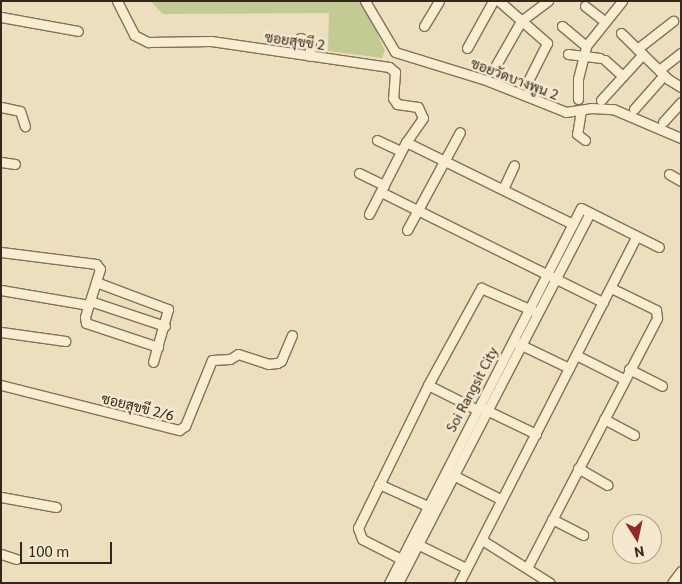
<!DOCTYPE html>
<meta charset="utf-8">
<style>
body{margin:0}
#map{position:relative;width:682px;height:584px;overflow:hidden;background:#eddfbe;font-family:Georgia,Sarabun,serif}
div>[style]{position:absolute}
.green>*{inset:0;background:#c3ca93}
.roads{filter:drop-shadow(1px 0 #857057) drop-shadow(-1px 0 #857057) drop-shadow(0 1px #857057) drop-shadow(0 -1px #857057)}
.minor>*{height:9px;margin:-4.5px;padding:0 4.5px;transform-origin:4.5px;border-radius:4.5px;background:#f8ecd1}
span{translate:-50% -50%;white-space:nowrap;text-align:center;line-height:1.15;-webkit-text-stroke:5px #f4e9ce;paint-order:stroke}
.street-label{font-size:14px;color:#34281c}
.frame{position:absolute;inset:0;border:2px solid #34281c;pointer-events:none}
.north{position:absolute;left:612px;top:514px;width:50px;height:50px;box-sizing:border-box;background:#f4e9ce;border:1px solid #a79c87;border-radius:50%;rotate:170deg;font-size:14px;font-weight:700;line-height:20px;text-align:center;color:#34281c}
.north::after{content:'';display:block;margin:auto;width:18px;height:22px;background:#922929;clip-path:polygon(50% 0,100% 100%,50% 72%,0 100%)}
.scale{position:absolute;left:20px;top:542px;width:92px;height:22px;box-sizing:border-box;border:2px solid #34281c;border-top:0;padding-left:6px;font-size:15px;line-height:18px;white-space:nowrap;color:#34281c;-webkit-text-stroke:4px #f4e9ce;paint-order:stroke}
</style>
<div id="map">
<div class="green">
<div style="clip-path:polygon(150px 1px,363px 1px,385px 51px,382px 58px,328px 51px,329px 13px,163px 14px)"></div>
</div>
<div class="roads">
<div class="minor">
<div style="left:117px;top:1px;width:38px;rotate:63deg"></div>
<div style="left:134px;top:35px;width:16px;rotate:27deg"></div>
<div style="left:148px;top:42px;width:63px;rotate:-0.9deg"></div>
<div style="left:211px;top:41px;width:180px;rotate:8.3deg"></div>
<div style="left:389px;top:67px;width:8px;rotate:40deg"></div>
<div style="left:395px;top:72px;width:26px;rotate:94deg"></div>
<div style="left:393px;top:98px;width:7px;rotate:56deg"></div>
<div style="left:397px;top:104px;width:21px;rotate:8deg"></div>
<div style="left:418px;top:107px;width:12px;rotate:66deg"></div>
<div style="left:423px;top:118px;width:29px;rotate:125deg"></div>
<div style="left:406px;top:142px;width:81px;rotate:117.2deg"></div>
<div style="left:365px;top:1px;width:59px;rotate:59.5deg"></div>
<div style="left:395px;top:52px;width:95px;rotate:17.1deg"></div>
<div style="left:486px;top:80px;width:86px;rotate:21.8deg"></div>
<div style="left:566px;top:112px;width:25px;rotate:-9deg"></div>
<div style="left:591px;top:108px;width:22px;rotate:3deg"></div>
<div style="left:613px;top:109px;width:74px;rotate:23.1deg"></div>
<div style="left:499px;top:1px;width:64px;rotate:41.2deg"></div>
<div style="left:547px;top:43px;width:42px;rotate:116.6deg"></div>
<div style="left:585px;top:6px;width:24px;rotate:38deg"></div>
<div style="left:1px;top:17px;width:78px;rotate:10.3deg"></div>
<div style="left:424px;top:26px;width:29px;rotate:-59deg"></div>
<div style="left:562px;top:26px;width:31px;rotate:40deg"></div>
<div style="left:621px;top:33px;width:66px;rotate:44.4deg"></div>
<div style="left:668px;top:79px;width:15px;rotate:32deg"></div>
<div style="left:300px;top:38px;width:12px;rotate:20deg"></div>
<div style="left:311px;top:42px;width:14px;rotate:98deg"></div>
<div style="left:467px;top:48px;width:54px;rotate:-61deg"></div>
<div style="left:637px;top:49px;width:46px;rotate:-37.9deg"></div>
<div style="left:568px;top:54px;width:32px;rotate:7deg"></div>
<div style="left:605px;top:60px;width:24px;rotate:42deg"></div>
<div style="left:496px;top:65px;width:51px;rotate:-60.4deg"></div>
<div style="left:521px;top:21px;width:34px;rotate:-37deg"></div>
<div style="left:659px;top:70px;width:28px;rotate:-38deg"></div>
<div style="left:578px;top:99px;width:20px;rotate:-90deg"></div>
<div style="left:578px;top:79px;width:34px;rotate:-76deg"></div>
<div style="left:586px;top:46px;width:58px;rotate:-51.3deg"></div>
<div style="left:601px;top:100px;width:62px;rotate:-47.6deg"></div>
<div style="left:1px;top:107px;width:19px;rotate:12deg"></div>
<div style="left:20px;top:111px;width:16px;rotate:72deg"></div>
<div style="left:634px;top:109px;width:45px;rotate:-48.6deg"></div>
<div style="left:581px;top:110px;width:24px;rotate:99deg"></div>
<div style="left:577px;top:134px;width:10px;rotate:37deg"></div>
<div style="left:663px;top:122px;width:27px;rotate:-48deg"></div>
<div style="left:377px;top:140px;width:26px;rotate:25deg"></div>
<div style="left:406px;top:142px;width:186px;rotate:26.2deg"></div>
<div style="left:1px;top:162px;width:14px;rotate:8deg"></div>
<div style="left:359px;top:173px;width:28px;rotate:26deg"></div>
<div style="left:669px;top:174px;width:14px;rotate:30deg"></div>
<div style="left:503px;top:189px;width:26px;rotate:-65deg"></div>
<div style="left:381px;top:192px;width:248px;rotate:26.4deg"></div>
<div style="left:407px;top:230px;width:111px;rotate:-61.6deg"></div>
<div style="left:1px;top:252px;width:96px;rotate:7.2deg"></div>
<div style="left:96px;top:264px;width:6px;rotate:51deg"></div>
<div style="left:100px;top:269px;width:50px;rotate:107.4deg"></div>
<div style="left:85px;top:317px;width:6px;rotate:81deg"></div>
<div style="left:86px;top:323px;width:76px;rotate:18.4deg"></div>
<div style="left:96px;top:282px;width:77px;rotate:20.6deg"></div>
<div style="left:168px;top:309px;width:55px;rotate:105.8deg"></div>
<div style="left:1px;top:290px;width:89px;rotate:9.7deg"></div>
<div style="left:90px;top:301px;width:79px;rotate:18.4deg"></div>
<div style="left:1px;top:332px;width:65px;rotate:8deg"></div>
<div style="left:515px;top:342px;width:60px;rotate:25.7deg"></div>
<div style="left:576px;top:355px;width:54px;rotate:26.6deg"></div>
<div style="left:629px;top:369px;width:37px;rotate:27deg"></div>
<div style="left:1px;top:385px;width:184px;rotate:14.2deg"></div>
<div style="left:179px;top:430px;width:7px;rotate:-34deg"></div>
<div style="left:185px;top:426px;width:71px;rotate:-67.8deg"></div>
<div style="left:212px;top:360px;width:18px;rotate:-3deg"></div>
<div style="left:230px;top:359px;width:9px;rotate:-32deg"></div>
<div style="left:238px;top:354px;width:32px;rotate:18deg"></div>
<div style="left:268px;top:364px;width:9px;rotate:-6deg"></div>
<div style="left:277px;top:363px;width:4px;rotate:-27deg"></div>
<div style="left:281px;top:361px;width:28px;rotate:-67deg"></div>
<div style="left:428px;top:385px;width:54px;rotate:26.6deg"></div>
<div style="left:482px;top:408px;width:60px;rotate:25.7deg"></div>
<div style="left:604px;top:419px;width:34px;rotate:28deg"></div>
<div style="left:578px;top:468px;width:34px;rotate:30deg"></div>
<div style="left:449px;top:473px;width:59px;rotate:27deg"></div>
<div style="left:379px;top:484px;width:56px;rotate:24.3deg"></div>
<div style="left:1px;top:497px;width:56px;rotate:10.3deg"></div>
<div style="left:552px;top:519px;width:35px;rotate:27deg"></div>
<div style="left:482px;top:540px;width:80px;rotate:32.3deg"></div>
<div style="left:413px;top:542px;width:59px;rotate:26.1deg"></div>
<div style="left:1px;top:554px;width:16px;rotate:18deg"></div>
<div style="left:405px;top:561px;width:48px;rotate:-152.9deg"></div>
<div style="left:362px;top:539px;width:12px;rotate:-110deg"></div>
<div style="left:358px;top:528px;width:159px;rotate:-63.9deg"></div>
<div style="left:428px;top:385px;width:111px;rotate:-61.3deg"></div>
<div style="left:481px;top:288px;width:58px;rotate:23.5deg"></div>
<div style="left:527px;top:568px;width:282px;rotate:-62.5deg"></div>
<div style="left:657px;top:318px;width:8px;rotate:-97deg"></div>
<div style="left:656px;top:310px;width:50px;rotate:-153.9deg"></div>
<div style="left:389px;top:583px;width:421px;rotate:-62.9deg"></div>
<div style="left:581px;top:208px;width:87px;rotate:26.6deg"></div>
<div style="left:398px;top:583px;width:417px;rotate:-62.6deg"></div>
<div style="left:459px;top:583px;width:389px;rotate:-62.9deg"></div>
<div style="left:672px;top:583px;width:15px;rotate:-53deg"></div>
</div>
</div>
<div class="street-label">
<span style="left:295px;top:40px;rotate:8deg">ซอยสุขขี 2</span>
<span style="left:515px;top:78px;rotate:21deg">ซอยวัดบางพูน 2</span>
<span style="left:471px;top:389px;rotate:-62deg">Soi Rangsit City</span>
<span style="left:138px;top:406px;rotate:14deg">ซอยสุขขี 2/6</span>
</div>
<div class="frame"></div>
<div class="north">N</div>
<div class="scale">100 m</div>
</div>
